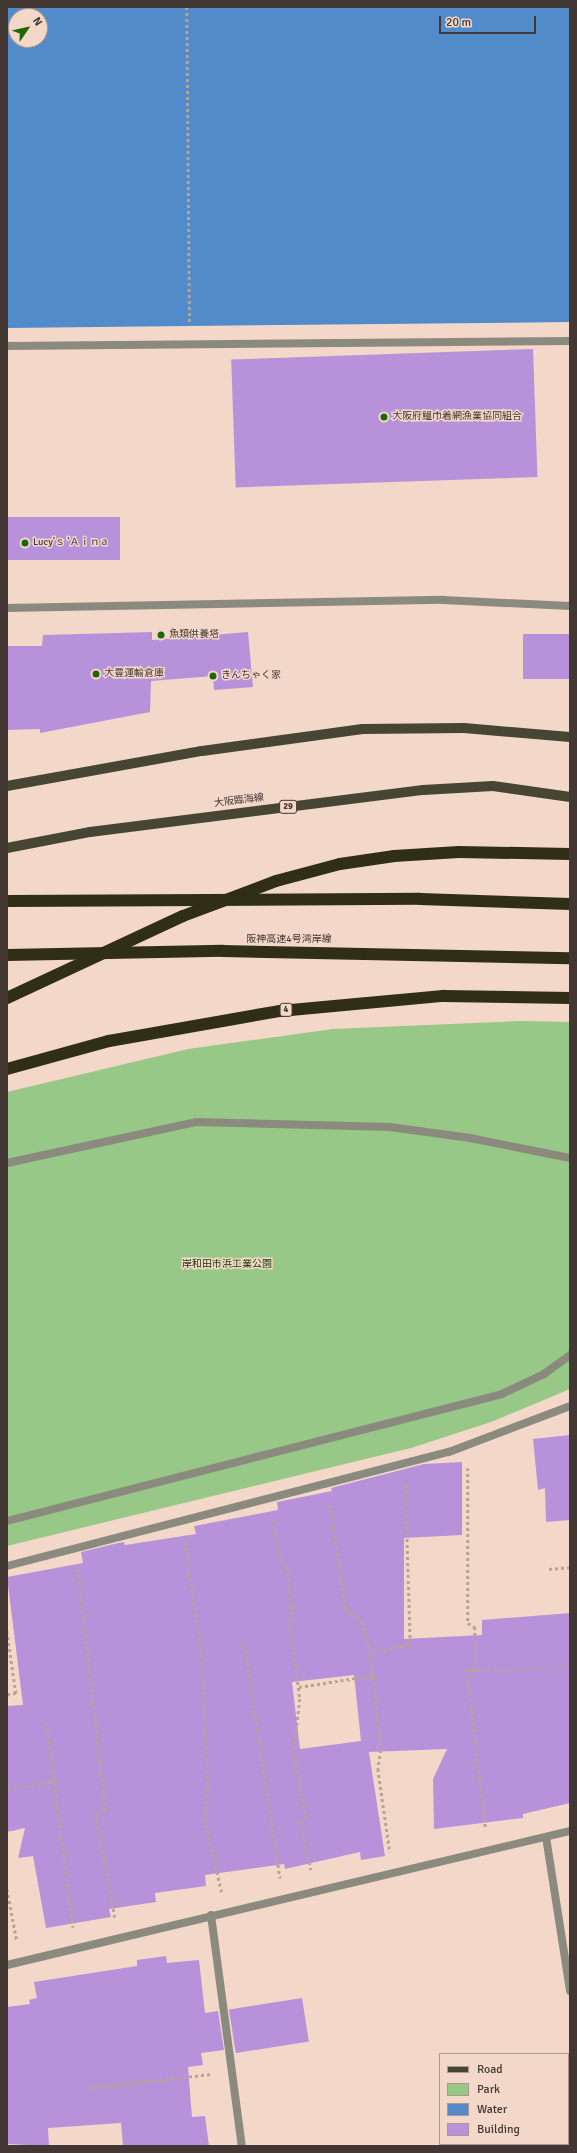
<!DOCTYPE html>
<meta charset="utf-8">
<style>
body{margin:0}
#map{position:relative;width:577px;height:2153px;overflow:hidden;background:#f3d8c9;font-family:Signika,"Noto Sans JP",sans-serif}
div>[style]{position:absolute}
.green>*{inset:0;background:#97c887}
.water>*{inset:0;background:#528bc9}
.building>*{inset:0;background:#b891db;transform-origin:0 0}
.path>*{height:2.5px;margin-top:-1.25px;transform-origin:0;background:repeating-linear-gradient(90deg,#b8a397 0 3px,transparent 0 6px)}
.lane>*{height:8px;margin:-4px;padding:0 4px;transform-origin:4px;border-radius:4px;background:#8b8a7f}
.street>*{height:8px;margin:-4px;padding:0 4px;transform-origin:4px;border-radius:4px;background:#8b8a7f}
.primary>*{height:10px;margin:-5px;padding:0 5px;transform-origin:5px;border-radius:5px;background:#474633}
.highway>*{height:12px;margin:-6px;padding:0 6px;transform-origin:6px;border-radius:6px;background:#312e18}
.highway-bridge>*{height:12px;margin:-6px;padding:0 6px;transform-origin:6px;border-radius:6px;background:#312e18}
.dots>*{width:11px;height:11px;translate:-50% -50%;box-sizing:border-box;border:2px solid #f3d8c9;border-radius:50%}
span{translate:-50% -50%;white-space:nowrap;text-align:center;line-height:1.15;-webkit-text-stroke:3px #f3d8c9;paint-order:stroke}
.shield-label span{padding:1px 3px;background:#f3d8c9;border:1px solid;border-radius:3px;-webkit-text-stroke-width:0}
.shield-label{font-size:9px;color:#423732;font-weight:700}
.poi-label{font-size:10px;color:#423732}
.left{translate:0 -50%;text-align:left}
.street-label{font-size:10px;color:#423732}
.park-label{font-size:10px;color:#143605}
.frame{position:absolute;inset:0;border:8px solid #423732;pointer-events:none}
.legend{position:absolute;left:439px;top:2053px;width:130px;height:92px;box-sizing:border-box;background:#f3d8c9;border:1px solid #ac988d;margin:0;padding:5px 7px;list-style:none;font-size:12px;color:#423732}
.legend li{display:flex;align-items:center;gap:8px;height:20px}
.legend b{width:20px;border:1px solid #ac988d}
.north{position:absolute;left:8px;top:8px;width:40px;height:40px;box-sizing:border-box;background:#f3d8c9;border:1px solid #ac988d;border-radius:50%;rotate:56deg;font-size:11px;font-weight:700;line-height:16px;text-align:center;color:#423732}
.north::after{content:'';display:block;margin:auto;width:14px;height:18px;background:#1e6906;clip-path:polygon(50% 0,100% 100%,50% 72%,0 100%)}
.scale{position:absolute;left:439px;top:16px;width:97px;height:18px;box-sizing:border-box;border:2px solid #423732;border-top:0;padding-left:5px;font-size:12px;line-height:14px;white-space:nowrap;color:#423732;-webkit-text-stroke:3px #f3d8c9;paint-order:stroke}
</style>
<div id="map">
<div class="green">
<div style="clip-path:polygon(522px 1021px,570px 1022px,570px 1389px,491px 1422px,411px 1448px,7px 1546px,7px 1092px,188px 1049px,333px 1029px)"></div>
</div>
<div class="water">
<div style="clip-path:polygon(evenodd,7px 7px,570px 7px,570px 322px,7px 328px,7px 7px,16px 16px,40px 16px,40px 40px,16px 40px,16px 16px)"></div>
</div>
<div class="building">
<div style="left:533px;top:349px;width:128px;height:302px;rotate:88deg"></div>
<div style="left:120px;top:517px;width:43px;height:113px;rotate:90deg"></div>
<div style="clip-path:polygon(152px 632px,152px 640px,248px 632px,253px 687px,214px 690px,213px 676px,151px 681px,150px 712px,40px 733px,40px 729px,7px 730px,7px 646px,42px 646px,43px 635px)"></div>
<div style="left:523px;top:634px;width:47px;height:45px"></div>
<div style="clip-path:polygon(570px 1435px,570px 1520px,546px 1522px,545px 1488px,538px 1490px,533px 1439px)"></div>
<div style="clip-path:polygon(evenodd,462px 1462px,462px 1535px,404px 1538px,404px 1639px,482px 1635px,482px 1620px,570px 1613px,570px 1803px,523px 1814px,523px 1818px,434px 1829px,433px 1779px,447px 1749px,369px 1752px,385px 1856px,361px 1860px,360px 1852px,285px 1869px,284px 1864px,205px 1875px,206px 1886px,155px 1893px,156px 1902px,109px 1909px,111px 1917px,46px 1928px,33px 1856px,18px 1858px,25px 1828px,7px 1832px,7px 1706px,23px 1705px,7px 1577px,83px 1563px,81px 1552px,118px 1543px,124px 1542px,125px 1545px,196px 1534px,194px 1526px,278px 1510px,277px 1502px,332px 1491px,331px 1488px,424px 1464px,462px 1462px,354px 1675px,361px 1741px,300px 1749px,292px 1682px,354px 1675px)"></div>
<div style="clip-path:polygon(166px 1956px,167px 1963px,199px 1960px,205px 2013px,218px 2011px,224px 2050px,201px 2053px,203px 2065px,188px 2067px,192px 2117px,205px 2116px,209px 2146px,123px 2146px,121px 2123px,48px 2128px,49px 2146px,7px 2144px,7px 2007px,30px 2004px,29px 2000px,37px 1998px,34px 1982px,137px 1966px,137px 1960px)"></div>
<div style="left:302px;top:1998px;width:44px;height:74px;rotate:81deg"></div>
</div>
<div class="path">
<div style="left:187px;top:7px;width:316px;rotate:89.5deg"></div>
<div style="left:468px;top:1468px;width:155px;rotate:90deg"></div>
<div style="left:468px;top:1623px;width:8px;rotate:30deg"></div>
<div style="left:475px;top:1627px;width:44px;rotate:90deg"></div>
<div style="left:475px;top:1671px;width:8px;rotate:-166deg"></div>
<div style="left:467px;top:1669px;width:162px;rotate:83.3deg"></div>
<div style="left:330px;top:1505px;width:105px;rotate:81.3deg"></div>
<div style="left:346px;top:1609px;width:21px;rotate:39deg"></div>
<div style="left:362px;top:1622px;width:32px;rotate:74deg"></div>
<div style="left:371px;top:1653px;width:98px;rotate:84.1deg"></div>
<div style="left:381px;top:1750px;width:19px;rotate:99deg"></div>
<div style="left:378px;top:1769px;width:84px;rotate:81.8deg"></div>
<div style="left:273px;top:1520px;width:37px;rotate:79deg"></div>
<div style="left:280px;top:1556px;width:13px;rotate:58deg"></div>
<div style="left:287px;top:1567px;width:39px;rotate:83deg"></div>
<div style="left:292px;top:1606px;width:22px;rotate:93deg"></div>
<div style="left:291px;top:1628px;width:72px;rotate:82.8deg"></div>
<div style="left:300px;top:1699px;width:53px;rotate:96.5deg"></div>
<div style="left:294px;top:1752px;width:67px;rotate:79.7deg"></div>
<div style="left:306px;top:1818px;width:7px;rotate:153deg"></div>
<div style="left:300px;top:1821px;width:50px;rotate:77.3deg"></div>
<div style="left:185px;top:1542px;width:115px;rotate:81.5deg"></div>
<div style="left:202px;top:1656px;width:133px;rotate:87.4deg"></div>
<div style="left:208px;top:1789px;width:30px;rotate:96deg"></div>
<div style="left:205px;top:1819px;width:76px;rotate:77.1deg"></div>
<div style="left:78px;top:1569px;width:243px;rotate:83.4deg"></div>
<div style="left:106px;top:1810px;width:11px;rotate:158deg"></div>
<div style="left:96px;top:1814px;width:106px;rotate:79.6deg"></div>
<div style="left:549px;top:1569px;width:21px;rotate:-5deg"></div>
<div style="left:7px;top:1631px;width:63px;rotate:81.7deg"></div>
<div style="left:16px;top:1693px;width:9px;rotate:167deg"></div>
<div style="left:244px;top:1639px;width:242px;rotate:81.4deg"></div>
<div style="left:371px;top:1653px;width:40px;rotate:-13deg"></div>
<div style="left:410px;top:1644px;width:160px;rotate:-91.8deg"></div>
<div style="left:475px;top:1671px;width:95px;rotate:-3deg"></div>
<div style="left:299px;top:1687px;width:77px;rotate:-9deg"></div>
<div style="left:47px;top:1723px;width:206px;rotate:82.7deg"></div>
<div style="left:7px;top:1789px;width:49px;rotate:-9.5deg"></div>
<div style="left:7px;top:1889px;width:53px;rotate:79.1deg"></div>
<div style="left:88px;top:2088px;width:124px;rotate:-6.5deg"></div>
</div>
<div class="lane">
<div style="left:7px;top:346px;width:563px;rotate:-0.51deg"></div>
<div style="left:7px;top:608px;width:436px;rotate:-1.1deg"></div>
<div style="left:443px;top:600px;width:127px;rotate:2.7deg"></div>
<div style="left:7px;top:1163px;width:193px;rotate:-12.2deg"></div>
<div style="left:196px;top:1122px;width:194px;rotate:1.5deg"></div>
<div style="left:390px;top:1127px;width:81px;rotate:7.8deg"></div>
<div style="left:470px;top:1138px;width:102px;rotate:11.3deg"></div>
<div style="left:7px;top:1521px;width:511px;rotate:-14.39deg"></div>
<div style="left:502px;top:1394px;width:47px;rotate:-25.5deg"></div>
<div style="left:544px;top:1374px;width:32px;rotate:-36deg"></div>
</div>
<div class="street">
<div style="left:7px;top:1566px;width:456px;rotate:-14.5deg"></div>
<div style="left:449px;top:1452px;width:129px;rotate:-20.8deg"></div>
<div style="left:546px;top:1837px;width:156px;rotate:81.1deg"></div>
<div style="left:211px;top:1915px;width:233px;rotate:82.4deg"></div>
<div style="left:7px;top:1965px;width:579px;rotate:-13.39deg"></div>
</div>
<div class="primary">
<div style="left:7px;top:786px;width:198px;rotate:-10.2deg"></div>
<div style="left:202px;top:751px;width:162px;rotate:-7.8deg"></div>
<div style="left:362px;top:729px;width:102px;rotate:-0.6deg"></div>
<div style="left:464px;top:728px;width:106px;rotate:4.9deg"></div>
<div style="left:7px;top:848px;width:85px;rotate:-10.9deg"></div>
<div style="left:90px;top:832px;width:336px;rotate:-7.2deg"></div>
<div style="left:423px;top:790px;width:70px;rotate:-3.3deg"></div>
<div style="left:493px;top:786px;width:78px;rotate:8.1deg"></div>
</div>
<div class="highway">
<div style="left:7px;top:998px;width:194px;rotate:-25deg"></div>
<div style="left:183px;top:916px;width:99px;rotate:-20.6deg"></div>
<div style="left:276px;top:881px;width:66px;rotate:-14.9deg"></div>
<div style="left:340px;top:864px;width:55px;rotate:-8.4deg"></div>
<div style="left:394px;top:856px;width:65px;rotate:-3.5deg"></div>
<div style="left:459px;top:852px;width:111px;rotate:1deg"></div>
<div style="left:7px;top:1069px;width:106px;rotate:-15.4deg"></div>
<div style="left:109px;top:1041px;width:174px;rotate:-10deg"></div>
<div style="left:280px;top:1011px;width:164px;rotate:-5.3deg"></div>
<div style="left:443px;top:996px;width:127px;rotate:0.9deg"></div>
</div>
<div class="highway-bridge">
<div style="left:7px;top:901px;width:413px;rotate:-0.3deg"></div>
<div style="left:420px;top:899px;width:150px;rotate:1.9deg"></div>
<div style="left:7px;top:955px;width:216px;rotate:-1.1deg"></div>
<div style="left:223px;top:951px;width:347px;rotate:1.2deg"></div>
</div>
<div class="dots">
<div style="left:384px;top:417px;background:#1e6906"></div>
<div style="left:25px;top:543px;background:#1e6906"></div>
<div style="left:161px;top:635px;background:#1e6906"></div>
<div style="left:96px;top:674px;background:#1e6906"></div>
<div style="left:213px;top:676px;background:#1e6906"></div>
</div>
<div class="shield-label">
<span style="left:288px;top:807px">29</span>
<span style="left:286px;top:1010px">4</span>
</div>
<div class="poi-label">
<span class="left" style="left:392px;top:417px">大阪府鰮巾着網漁業協同組合</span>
<span class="left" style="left:33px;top:543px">Lucy’ｓ ’Ａｉｎａ</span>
<span class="left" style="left:169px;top:635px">魚類供養塔</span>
<span class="left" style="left:104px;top:674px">大豊運輸倉庫</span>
<span class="left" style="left:221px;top:676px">きんちゃく家</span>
</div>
<div class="street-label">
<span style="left:239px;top:801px;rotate:-7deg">大阪臨海線</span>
<span style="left:289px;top:940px">阪神高速4号湾岸線</span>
</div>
<div class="park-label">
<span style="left:227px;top:1265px">岸和田市浜工業公園</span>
</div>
<div class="frame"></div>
<ul class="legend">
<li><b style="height:5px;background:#474633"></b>Road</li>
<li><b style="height:11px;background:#97c887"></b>Park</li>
<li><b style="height:11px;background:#528bc9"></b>Water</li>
<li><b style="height:11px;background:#b891db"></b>Building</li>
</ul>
<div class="north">N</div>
<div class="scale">20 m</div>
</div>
